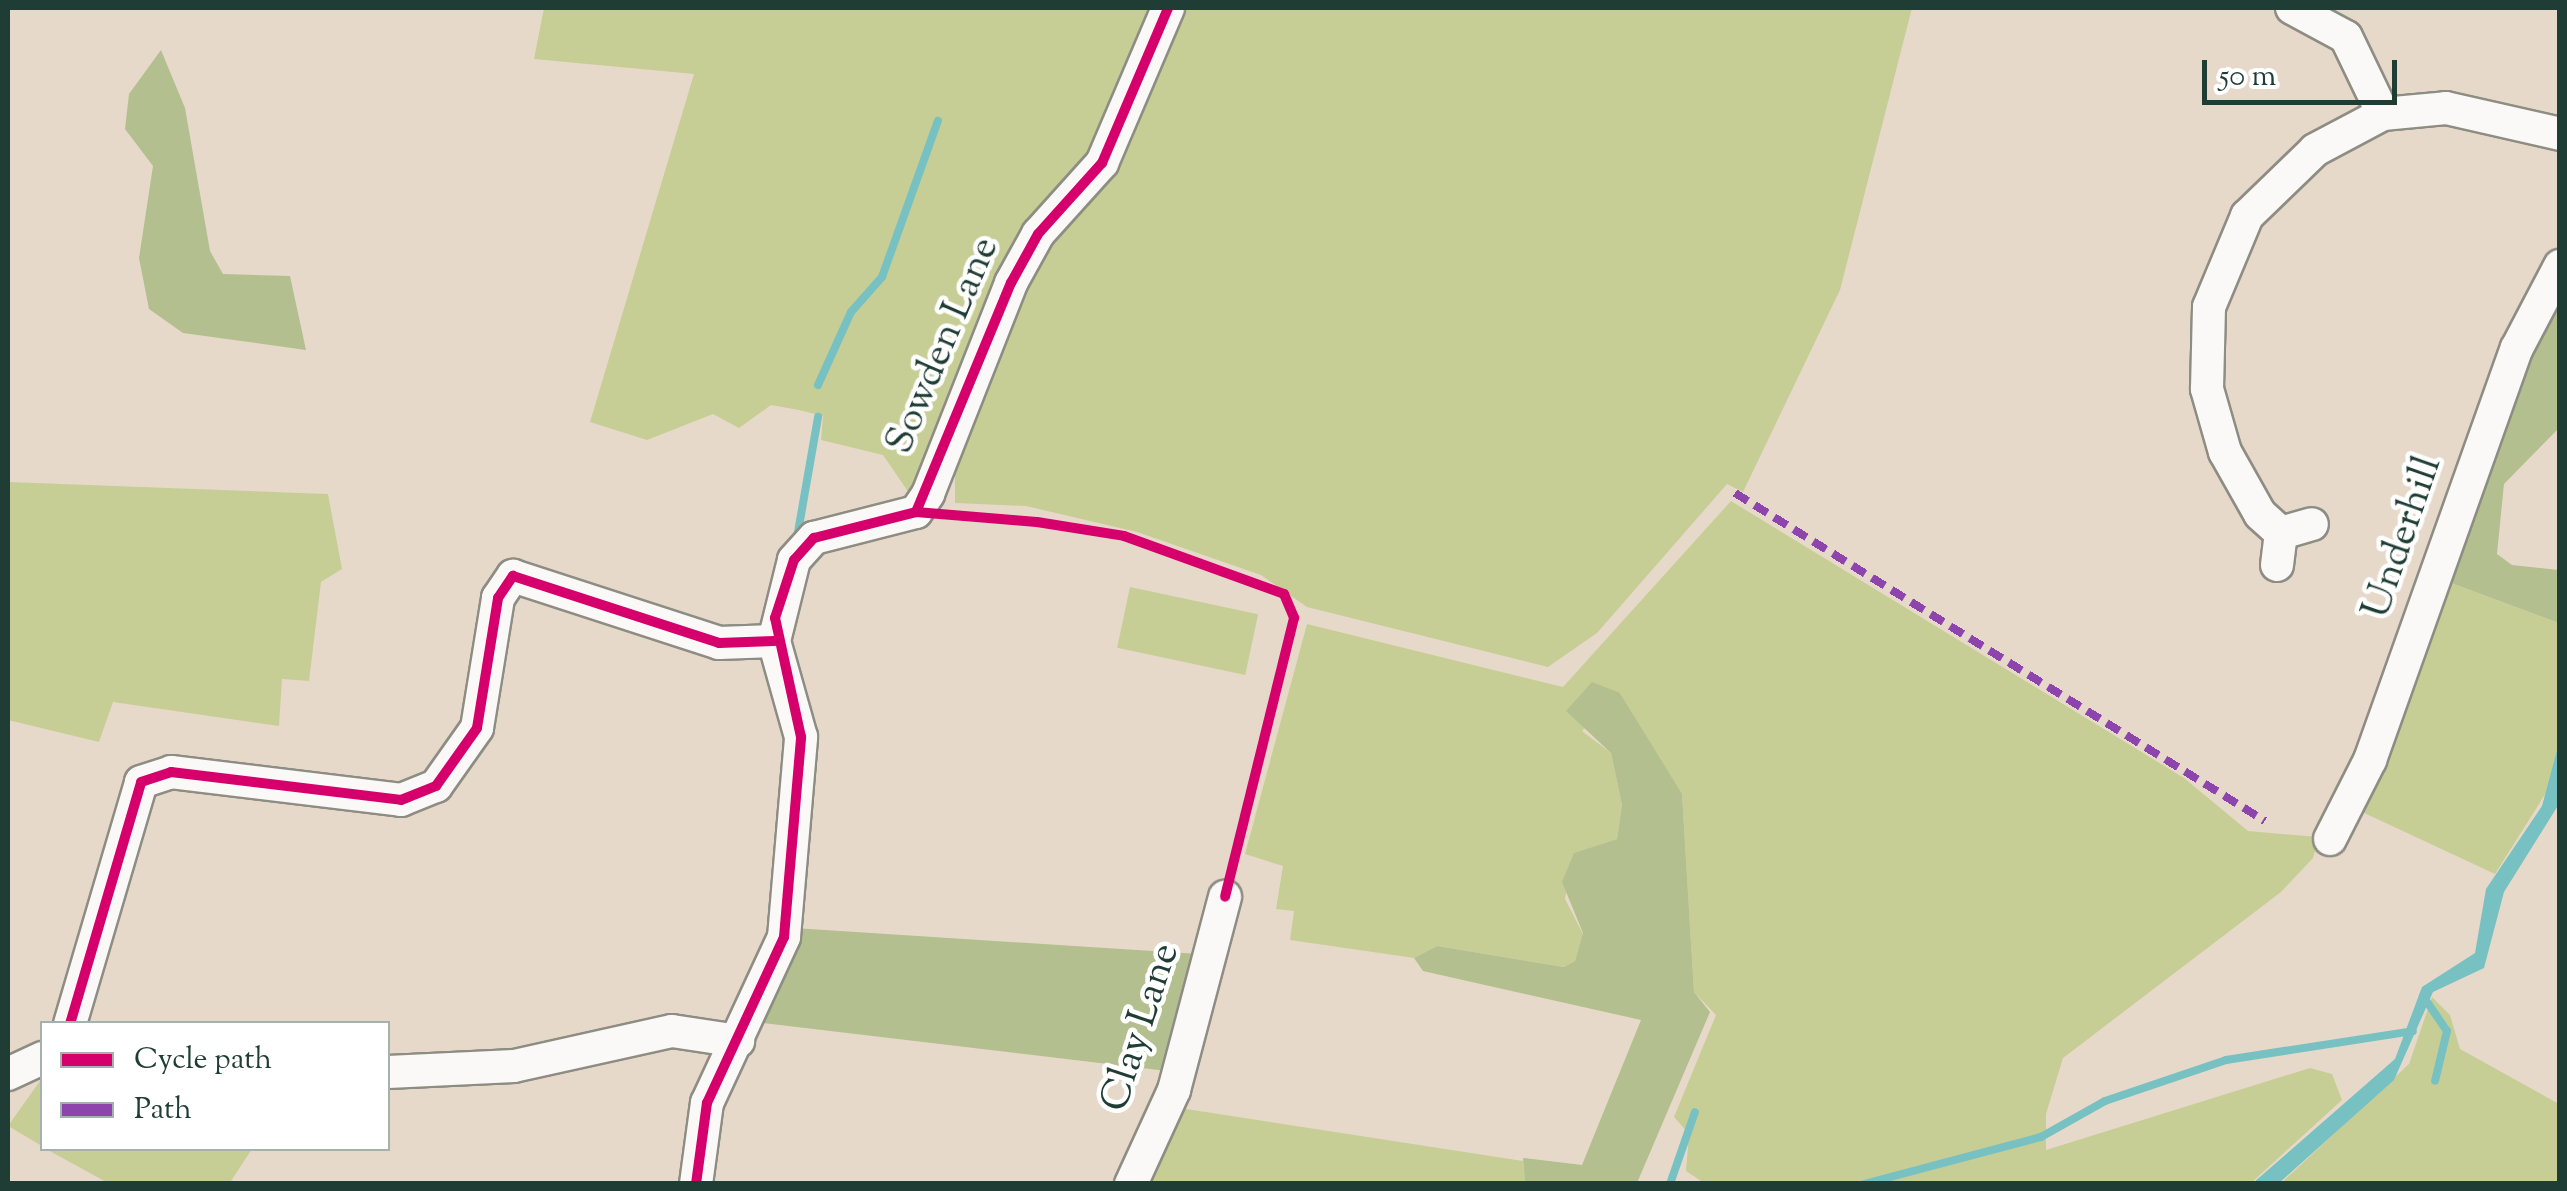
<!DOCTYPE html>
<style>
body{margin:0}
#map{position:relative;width:2567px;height:1191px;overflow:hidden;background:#e7d9c9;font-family:"Sorts Mill Goudy",serif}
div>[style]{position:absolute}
.green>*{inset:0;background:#c6ce95;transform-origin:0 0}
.forest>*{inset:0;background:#b3bf8e}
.water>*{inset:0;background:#78c1c3}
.stream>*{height:8px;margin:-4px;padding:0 4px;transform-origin:4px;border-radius:4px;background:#78c1c3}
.roads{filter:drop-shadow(2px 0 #8e8d83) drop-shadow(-2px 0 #8e8d83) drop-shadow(0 2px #8e8d83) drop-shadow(0 -2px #8e8d83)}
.minor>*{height:32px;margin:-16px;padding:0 16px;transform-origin:16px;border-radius:16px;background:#fbf9f7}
.quiet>*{height:8px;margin-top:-4px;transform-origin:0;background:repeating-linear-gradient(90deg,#8e44ad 0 15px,transparent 0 23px)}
.cycleway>*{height:10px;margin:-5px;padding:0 5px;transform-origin:5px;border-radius:5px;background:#d6006c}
span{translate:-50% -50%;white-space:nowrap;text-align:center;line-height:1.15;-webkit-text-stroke:9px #fff;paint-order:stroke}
.street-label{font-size:40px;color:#1f3d34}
.frame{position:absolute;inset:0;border:10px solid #1f3d34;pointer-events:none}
.legend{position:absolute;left:40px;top:1021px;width:350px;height:130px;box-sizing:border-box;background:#fff;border:2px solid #a5b1ae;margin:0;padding:12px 18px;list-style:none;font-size:30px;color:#1f3d34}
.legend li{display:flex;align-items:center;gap:20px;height:50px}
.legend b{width:50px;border:2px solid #a5b1ae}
.scale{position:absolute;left:2202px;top:60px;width:195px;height:45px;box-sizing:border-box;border:5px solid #1f3d34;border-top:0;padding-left:12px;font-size:30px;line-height:35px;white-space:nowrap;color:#1f3d34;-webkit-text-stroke:8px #fff;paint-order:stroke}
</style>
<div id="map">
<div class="green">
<div style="clip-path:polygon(544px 8px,1157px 8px,1100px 143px,1017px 237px,943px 443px,909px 493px,883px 455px,821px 440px,823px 416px,799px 410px,771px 405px,739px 428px,713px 414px,647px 440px,590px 422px,694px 74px,534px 59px)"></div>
<div style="clip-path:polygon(1187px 8px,1912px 8px,1840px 290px,1743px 492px,1727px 484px,1597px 633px,1548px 667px,1307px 607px,1261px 575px,1137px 532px,1026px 506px,955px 503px,955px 469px,1040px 256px,1111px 179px)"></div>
<div style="clip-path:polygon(8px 482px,328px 494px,342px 569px,321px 582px,309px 681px,282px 679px,279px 726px,113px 702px,99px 742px,8px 720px)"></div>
<div style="clip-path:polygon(1731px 501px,2184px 778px,2248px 831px,2319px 837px,2313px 858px,2281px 892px,2063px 1058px,2046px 1114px,2046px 1150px,2310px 1068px,2332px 1074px,2342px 1100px,2251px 1183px,1704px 1183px,1686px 1171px,1689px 1134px,1674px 1117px,1716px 1015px,1694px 992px,1682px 795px,1620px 693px,1582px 731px,1611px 753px,1622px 805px,1617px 839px,1575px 853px,1565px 899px,1583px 934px,1575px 961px,1564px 967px,1437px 946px,1414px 958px,1290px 940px,1294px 911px,1276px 909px,1283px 866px,1245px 854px,1307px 624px,1563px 687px)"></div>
<div style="clip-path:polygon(2446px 581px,2559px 623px,2559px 743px,2549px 788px,2495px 874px,2360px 811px)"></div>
<div style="left:1130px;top:587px;width:131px;height:62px;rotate:12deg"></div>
<div style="clip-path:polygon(2432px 997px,2450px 1015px,2460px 1049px,2559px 1104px,2559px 1183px,2280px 1184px,2409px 1064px)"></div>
<div style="clip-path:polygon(42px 1078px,42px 1146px,8px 1126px)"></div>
<div style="clip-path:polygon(1180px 1108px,1523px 1161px,1525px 1183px,1151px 1184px)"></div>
<div style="clip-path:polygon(46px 1149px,252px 1149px,229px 1184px,108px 1183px)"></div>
</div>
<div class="forest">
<div style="clip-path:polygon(161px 50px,185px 108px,210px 251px,223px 274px,290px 276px,306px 350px,183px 333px,149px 309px,139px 258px,153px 166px,125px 129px,129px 94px)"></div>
<div style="clip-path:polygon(2559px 290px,2559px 428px,2504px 484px,2497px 554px,2512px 565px,2559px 570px,2559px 623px,2446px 581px,2474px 475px)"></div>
<div style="clip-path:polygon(1592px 682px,1620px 693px,1682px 794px,1694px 992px,1710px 1012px,1637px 1183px,1525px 1183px,1523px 1158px,1582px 1165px,1641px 1020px,1423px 971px,1414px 958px,1437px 946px,1564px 967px,1575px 961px,1583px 933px,1562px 882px,1574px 853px,1617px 839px,1622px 805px,1611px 753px,1566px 711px)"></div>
<div style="clip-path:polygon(794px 928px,1199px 954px,1167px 1071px,763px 1023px)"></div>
</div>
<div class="water">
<div style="clip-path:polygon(2559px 743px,2559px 804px,2504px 892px,2484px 968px,2433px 992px,2394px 1080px,2279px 1183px,2253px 1183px,2395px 1059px,2422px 987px,2475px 953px,2486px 889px,2542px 806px)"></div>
</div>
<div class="stream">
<div style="left:818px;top:385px;width:80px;rotate:-65.7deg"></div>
<div style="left:851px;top:312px;width:47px;rotate:-48.5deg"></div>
<div style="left:882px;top:277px;width:166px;rotate:-70.3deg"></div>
<div style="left:798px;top:532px;width:117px;rotate:-80.1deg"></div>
<div style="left:2423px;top:996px;width:42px;rotate:55.6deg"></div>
<div style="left:2447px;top:1031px;width:51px;rotate:103.5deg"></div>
<div style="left:1670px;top:1184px;width:76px;rotate:-70.9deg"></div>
<div style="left:1864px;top:1184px;width:183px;rotate:-14.9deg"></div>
<div style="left:2041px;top:1137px;width:73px;rotate:-29.4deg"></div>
<div style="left:2105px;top:1101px;width:128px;rotate:-18.7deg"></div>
<div style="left:2226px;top:1060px;width:189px;rotate:-8.8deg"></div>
</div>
<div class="roads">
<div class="minor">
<div style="left:2292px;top:8px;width:61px;rotate:28.2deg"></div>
<div style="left:2346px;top:37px;width:85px;rotate:64.3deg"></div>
<div style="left:2281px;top:533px;width:28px;rotate:-138deg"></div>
<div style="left:2260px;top:514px;width:71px;rotate:-119.4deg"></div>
<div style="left:2225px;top:452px;width:66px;rotate:-105.9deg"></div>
<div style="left:2207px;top:389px;width:82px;rotate:-88.6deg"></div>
<div style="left:2209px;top:307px;width:99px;rotate:-67.3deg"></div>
<div style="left:2247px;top:216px;width:95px;rotate:-44.1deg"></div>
<div style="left:2315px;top:150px;width:77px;rotate:-27.9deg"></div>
<div style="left:2383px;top:114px;width:63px;rotate:-5.4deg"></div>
<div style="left:2446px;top:108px;width:117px;rotate:12.8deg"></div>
<div style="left:2277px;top:565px;width:32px;rotate:-83deg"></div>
<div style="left:2281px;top:533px;width:32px;rotate:-16deg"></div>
<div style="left:2330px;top:839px;width:89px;rotate:-63.1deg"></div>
<div style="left:2370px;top:760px;width:437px;rotate:-70.4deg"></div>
<div style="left:2517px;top:348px;width:93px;rotate:-62.3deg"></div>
<div style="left:70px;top:1024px;width:252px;rotate:-73.6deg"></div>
<div style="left:141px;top:782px;width:32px;rotate:-18deg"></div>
<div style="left:171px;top:772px;width:232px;rotate:6.9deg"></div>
<div style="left:401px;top:800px;width:38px;rotate:-22deg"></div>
<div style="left:436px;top:786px;width:71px;rotate:-54.7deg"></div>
<div style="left:477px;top:728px;width:132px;rotate:-80.8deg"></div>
<div style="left:498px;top:598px;width:27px;rotate:-56deg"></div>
<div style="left:513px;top:576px;width:217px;rotate:18deg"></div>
<div style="left:719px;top:643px;width:55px;rotate:-2.1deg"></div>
<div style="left:388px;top:1072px;width:126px;rotate:-2.7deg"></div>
<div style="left:514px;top:1066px;width:162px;rotate:-12.5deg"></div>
<div style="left:672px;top:1031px;width:67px;rotate:8.6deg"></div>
<div style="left:8px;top:1074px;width:38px;rotate:-25deg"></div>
<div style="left:696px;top:1184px;width:82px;rotate:-82.3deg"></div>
<div style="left:707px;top:1103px;width:183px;rotate:-65.1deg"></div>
<div style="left:784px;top:937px;width:201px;rotate:-85.1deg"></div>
<div style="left:801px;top:737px;width:100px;rotate:-105.7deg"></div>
<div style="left:774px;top:641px;width:83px;rotate:-76.1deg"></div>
<div style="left:794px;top:560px;width:30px;rotate:-48deg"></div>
<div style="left:814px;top:538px;width:105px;rotate:-14.3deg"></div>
<div style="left:916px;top:512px;width:22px;rotate:-56deg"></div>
<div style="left:928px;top:494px;width:227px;rotate:-68.5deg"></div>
<div style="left:1011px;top:283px;width:56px;rotate:-61.1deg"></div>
<div style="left:1038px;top:234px;width:96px;rotate:-48deg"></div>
<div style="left:1102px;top:163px;width:168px;rotate:-66.9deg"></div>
<div style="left:1131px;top:1184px;width:103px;rotate:-65.4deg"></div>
<div style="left:1174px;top:1090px;width:200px;rotate:-75.2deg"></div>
</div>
</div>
<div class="quiet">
<div style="left:1735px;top:493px;width:623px;rotate:31.75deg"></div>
</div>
<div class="cycleway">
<div style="left:916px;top:512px;width:248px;rotate:-67.5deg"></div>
<div style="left:1011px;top:283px;width:56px;rotate:-61.1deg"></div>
<div style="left:1038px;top:234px;width:96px;rotate:-48deg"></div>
<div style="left:1102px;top:163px;width:168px;rotate:-66.9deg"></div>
<div style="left:70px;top:1024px;width:252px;rotate:-73.6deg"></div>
<div style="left:141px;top:782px;width:32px;rotate:-18deg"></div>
<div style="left:171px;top:772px;width:232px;rotate:6.9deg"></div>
<div style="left:401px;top:800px;width:38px;rotate:-22deg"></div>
<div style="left:436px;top:786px;width:71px;rotate:-54.7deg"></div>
<div style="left:477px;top:728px;width:132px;rotate:-80.8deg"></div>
<div style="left:498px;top:598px;width:27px;rotate:-56deg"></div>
<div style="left:513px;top:576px;width:217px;rotate:18deg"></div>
<div style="left:719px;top:643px;width:55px;rotate:-2.1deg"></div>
<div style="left:696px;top:1184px;width:82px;rotate:-82.3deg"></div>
<div style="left:707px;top:1103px;width:183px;rotate:-65.1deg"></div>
<div style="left:784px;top:937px;width:201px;rotate:-85.1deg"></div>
<div style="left:801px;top:737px;width:122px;rotate:-102.3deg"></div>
<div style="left:775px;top:618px;width:61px;rotate:-71.9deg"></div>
<div style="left:794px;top:560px;width:30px;rotate:-48deg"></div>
<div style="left:814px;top:538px;width:105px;rotate:-14.3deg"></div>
<div style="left:916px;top:512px;width:121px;rotate:4.7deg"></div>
<div style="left:1037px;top:522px;width:88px;rotate:9.1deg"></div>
<div style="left:1124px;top:536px;width:170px;rotate:19.9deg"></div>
<div style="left:1284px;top:594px;width:26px;rotate:67deg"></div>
<div style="left:1294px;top:618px;width:287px;rotate:103.9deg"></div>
</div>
<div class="street-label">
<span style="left:944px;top:346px;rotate:-67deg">Sowden Lane</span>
<span style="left:2404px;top:538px;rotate:-71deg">Underhill</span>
<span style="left:1142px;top:1028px;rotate:-72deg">Clay Lane</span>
</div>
<div class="frame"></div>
<ul class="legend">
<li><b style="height:12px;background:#d6006c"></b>Cycle path</li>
<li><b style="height:12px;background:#8e44ad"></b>Path</li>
</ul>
<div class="scale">50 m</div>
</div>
